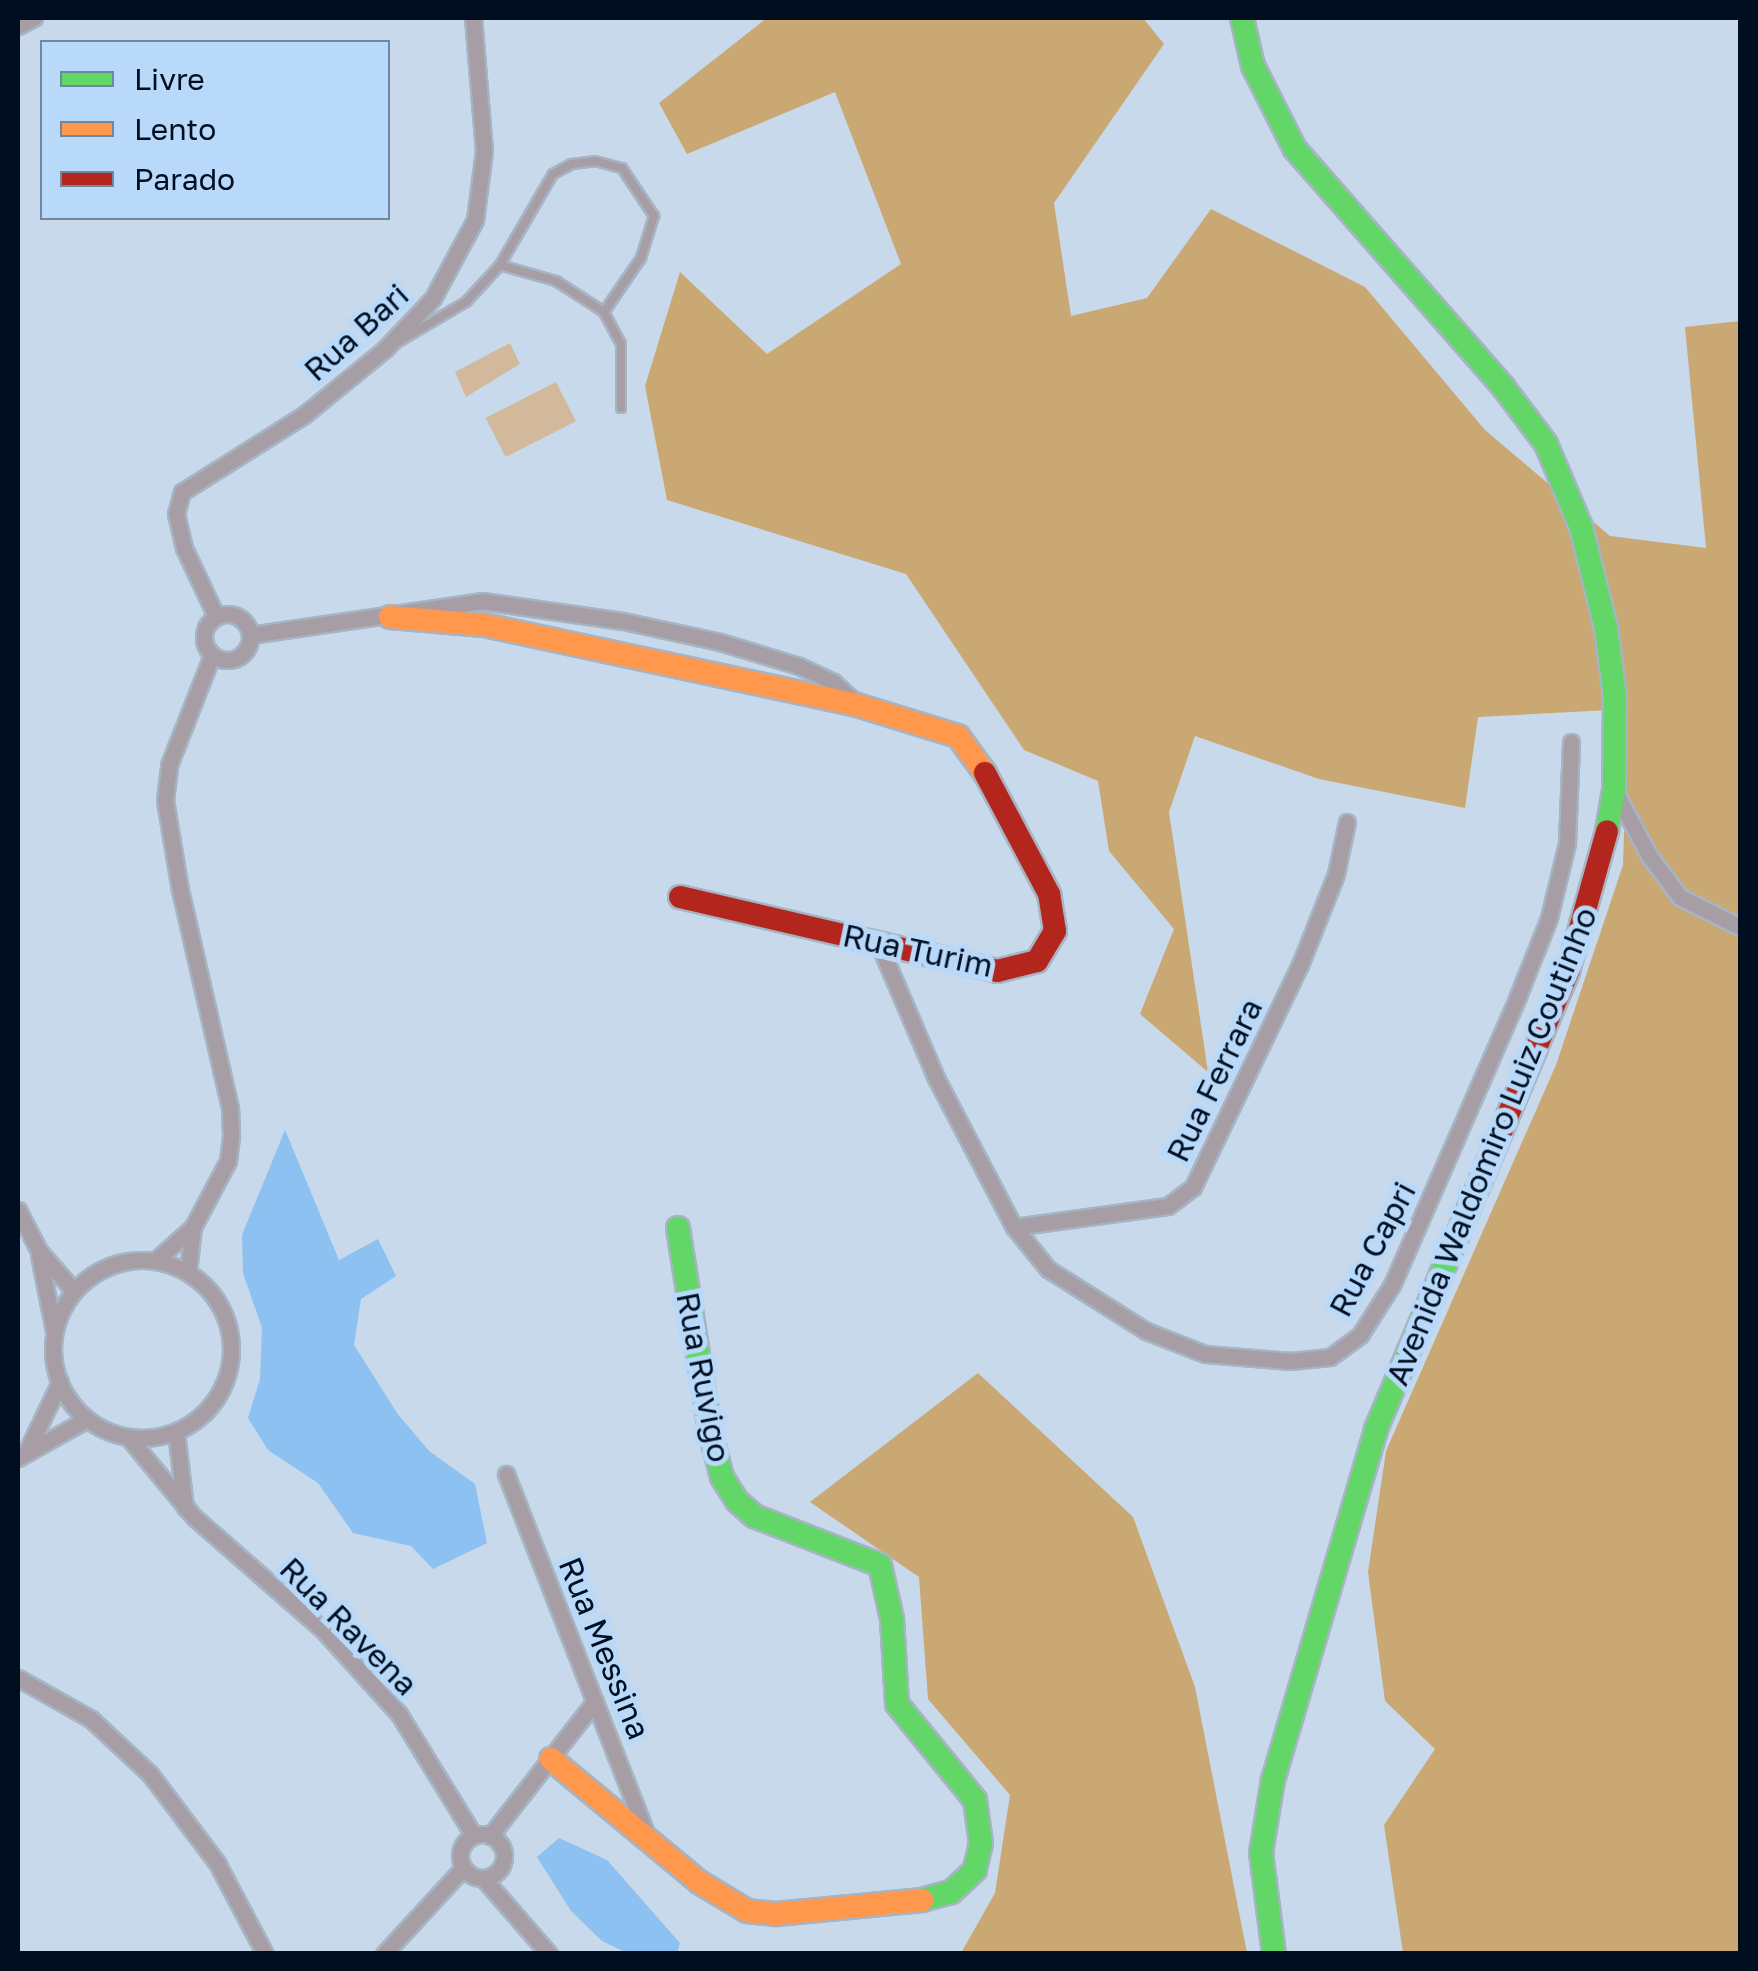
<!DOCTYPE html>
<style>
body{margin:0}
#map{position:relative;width:1758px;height:1971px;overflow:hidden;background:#c7d9ea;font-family:"Golos Text",sans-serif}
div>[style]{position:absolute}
.green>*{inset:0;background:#d3b99b;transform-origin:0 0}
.forest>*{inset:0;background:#caa874}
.water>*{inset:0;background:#8cc1f1}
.roads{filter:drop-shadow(2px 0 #a6b4c3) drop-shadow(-2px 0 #a6b4c3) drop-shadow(0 2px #a6b4c3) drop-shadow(0 -2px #a6b4c3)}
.lane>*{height:8px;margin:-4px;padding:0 4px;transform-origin:4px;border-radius:4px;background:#a79ea5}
.street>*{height:15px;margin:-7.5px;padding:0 7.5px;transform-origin:7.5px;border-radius:7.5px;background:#a79ea5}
.street>.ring{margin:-7.5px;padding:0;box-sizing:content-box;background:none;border:15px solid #a79ea5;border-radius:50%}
.fast>*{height:22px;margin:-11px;padding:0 11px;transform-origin:11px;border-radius:11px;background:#63d668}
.slow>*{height:22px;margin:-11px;padding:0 11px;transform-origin:11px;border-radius:11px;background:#ff974d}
.jam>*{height:22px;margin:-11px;padding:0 11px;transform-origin:11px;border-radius:11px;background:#b3261e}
span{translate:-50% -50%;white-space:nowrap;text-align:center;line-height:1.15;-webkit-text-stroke:10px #b8d9f9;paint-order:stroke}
.street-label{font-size:32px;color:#000e20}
.frame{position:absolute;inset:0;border:20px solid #000e20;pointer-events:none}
.legend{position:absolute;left:40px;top:40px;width:350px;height:180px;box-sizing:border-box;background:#b8d9f9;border:2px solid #6e88a2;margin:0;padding:12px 18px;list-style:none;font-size:30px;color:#000e20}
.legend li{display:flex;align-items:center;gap:20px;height:50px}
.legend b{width:50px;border:2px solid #6e88a2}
</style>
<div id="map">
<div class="green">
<div style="clip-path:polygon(510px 343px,520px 364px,466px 397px,455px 372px)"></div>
<div style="left:556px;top:382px;width:44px;height:79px;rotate:63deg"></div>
</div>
<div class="forest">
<div style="clip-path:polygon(767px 18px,1143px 18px,1164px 44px,1054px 203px,1071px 316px,1147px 298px,1211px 209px,1365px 287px,1485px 430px,1610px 536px,1706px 548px,1685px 327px,1740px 321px,1740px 1953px,1403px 1953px,1384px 1825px,1435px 1749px,1385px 1701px,1368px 1572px,1386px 1451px,1556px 1065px,1623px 865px,1628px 709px,1478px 717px,1465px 808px,1319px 779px,1195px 736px,1169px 812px,1208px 1072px,1140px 1014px,1174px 929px,1109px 851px,1098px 781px,1024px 750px,906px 574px,667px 500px,645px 386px,680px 272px,767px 354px,901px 264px,835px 92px,687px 154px,659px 103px)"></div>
<div style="clip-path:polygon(978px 1373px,1133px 1517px,1195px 1687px,1247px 1953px,961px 1953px,995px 1893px,1010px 1795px,928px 1699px,919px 1577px,810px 1502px)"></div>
</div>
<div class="water">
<div style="clip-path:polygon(285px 1130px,339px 1260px,378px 1239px,396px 1276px,361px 1299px,354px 1345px,397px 1413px,429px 1451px,475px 1484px,487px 1543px,433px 1569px,411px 1546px,353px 1533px,318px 1483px,268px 1450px,248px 1418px,260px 1379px,262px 1328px,243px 1273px,242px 1235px)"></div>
<div style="clip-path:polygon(559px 1838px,607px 1860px,680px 1943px,677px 1953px,627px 1953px,602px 1941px,571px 1911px,537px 1857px)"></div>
</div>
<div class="roads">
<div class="lane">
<div style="left:604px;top:312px;width:36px;rotate:62deg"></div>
<div style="left:621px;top:344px;width:64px;rotate:90deg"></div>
<div style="left:398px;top:342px;width:79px;rotate:-30.5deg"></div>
<div style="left:466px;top:302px;width:50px;rotate:-47.4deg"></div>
<div style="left:500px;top:265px;width:105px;rotate:-59.8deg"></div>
<div style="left:553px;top:174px;width:21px;rotate:-28deg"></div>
<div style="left:572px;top:164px;width:23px;rotate:-7deg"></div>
<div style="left:595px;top:161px;width:28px;rotate:15deg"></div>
<div style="left:622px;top:168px;width:58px;rotate:56.3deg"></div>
<div style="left:654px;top:216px;width:44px;rotate:107.2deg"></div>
<div style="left:641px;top:258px;width:65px;rotate:124.4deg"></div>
<div style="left:604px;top:312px;width:57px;rotate:-147.1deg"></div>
<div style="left:556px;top:281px;width:58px;rotate:-164.1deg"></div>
</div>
<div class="street">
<div style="left:18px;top:26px;width:18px;rotate:-27deg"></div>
<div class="ring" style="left:204px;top:614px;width:31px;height:31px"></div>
<div style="left:216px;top:616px;width:75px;rotate:-115.2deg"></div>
<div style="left:184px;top:548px;width:35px;rotate:-103deg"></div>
<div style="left:176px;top:514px;width:23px;rotate:-75deg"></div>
<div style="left:182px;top:492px;width:144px;rotate:-32.3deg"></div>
<div style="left:304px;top:415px;width:104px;rotate:-39.2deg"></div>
<div style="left:385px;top:349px;width:70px;rotate:-46.7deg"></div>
<div style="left:433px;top:298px;width:89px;rotate:-61.7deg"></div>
<div style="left:475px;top:220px;width:70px;rotate:-82.6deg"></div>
<div style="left:484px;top:151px;width:133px;rotate:-94.7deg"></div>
<div style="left:250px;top:635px;width:234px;rotate:-8.3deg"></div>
<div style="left:482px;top:601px;width:142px;rotate:8.1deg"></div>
<div style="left:623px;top:621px;width:99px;rotate:12.2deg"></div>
<div style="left:720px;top:642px;width:83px;rotate:16.9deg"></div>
<div style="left:799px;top:666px;width:38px;rotate:25deg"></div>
<div style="left:833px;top:682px;width:30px;rotate:42deg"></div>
<div style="left:1614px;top:790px;width:76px;rotate:61.8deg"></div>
<div style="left:1650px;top:857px;width:50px;rotate:53.1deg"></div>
<div style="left:1680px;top:897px;width:67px;rotate:26.6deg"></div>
<div style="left:878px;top:942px;width:148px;rotate:66.9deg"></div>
<div style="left:936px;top:1078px;width:168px;rotate:62.4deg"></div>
<div style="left:1014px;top:1227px;width:54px;rotate:51deg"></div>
<div style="left:1048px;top:1269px;width:116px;rotate:32.3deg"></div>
<div style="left:1146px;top:1331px;width:63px;rotate:21.3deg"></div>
<div style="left:1205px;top:1354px;width:86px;rotate:4.7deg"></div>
<div style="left:1291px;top:1361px;width:39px;rotate:-6deg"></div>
<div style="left:1330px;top:1357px;width:37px;rotate:-36deg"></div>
<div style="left:1360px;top:1335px;width:59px;rotate:-57.4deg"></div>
<div style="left:1392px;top:1285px;width:315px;rotate:-66.4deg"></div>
<div style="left:1518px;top:996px;width:84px;rotate:-68.3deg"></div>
<div style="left:1549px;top:918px;width:77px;rotate:-76.5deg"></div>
<div style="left:1567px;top:843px;width:101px;rotate:-87.7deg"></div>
<div style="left:18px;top:1210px;width:46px;rotate:62.9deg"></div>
<div style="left:39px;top:1251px;width:53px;rotate:48.8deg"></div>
<div style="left:1014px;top:1227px;width:155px;rotate:-7.8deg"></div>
<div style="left:1168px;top:1206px;width:31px;rotate:-37deg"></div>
<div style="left:1193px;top:1187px;width:246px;rotate:-64.3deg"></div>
<div style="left:1300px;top:965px;width:98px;rotate:-68.4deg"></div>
<div style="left:1336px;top:874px;width:53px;rotate:-78.1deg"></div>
<div style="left:39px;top:1255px;width:77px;rotate:78.8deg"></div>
<div class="ring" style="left:53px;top:1260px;width:163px;height:163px"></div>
<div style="left:155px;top:1261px;width:51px;rotate:-41.8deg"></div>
<div style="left:193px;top:1227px;width:75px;rotate:-62.1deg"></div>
<div style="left:228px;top:1161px;width:26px;rotate:-83deg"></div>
<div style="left:231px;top:1135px;width:27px;rotate:-92deg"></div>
<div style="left:230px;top:1108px;width:224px;rotate:-102.9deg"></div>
<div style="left:180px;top:890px;width:91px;rotate:-99.5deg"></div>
<div style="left:165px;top:800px;width:35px;rotate:-83deg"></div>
<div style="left:169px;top:765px;width:118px;rotate:-68.6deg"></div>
<div style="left:188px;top:1272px;width:45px;rotate:-83.7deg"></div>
<div style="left:176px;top:1432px;width:76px;rotate:83.2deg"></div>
<div style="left:128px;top:1437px;width:104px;rotate:50.5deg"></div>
<div style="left:194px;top:1517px;width:173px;rotate:41.2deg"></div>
<div style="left:324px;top:1631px;width:112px;rotate:47.9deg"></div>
<div style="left:399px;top:1714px;width:143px;rotate:58.4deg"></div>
<div style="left:26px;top:1453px;width:79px;rotate:-64.4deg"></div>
<div style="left:18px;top:1458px;width:79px;rotate:-29.5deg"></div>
<div style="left:506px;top:1474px;width:391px;rotate:68.7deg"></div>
<div style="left:18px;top:1678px;width:84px;rotate:29.3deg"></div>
<div style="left:91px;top:1719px;width:81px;rotate:43deg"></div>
<div style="left:150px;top:1774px;width:111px;rotate:53deg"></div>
<div style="left:217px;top:1863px;width:103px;rotate:62.2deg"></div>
<div class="ring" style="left:460px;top:1834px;width:29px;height:29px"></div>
<div style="left:490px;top:1836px;width:171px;rotate:-52.1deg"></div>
<div style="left:483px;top:1878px;width:101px;rotate:49deg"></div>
<div style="left:384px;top:1954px;width:117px;rotate:-47.4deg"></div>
</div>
<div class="fast">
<div style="left:1242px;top:18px;width:49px;rotate:77.1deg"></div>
<div style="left:1253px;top:66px;width:93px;rotate:63.2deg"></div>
<div style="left:1295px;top:149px;width:317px;rotate:48.8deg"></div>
<div style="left:1504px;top:388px;width:70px;rotate:53.1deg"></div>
<div style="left:1546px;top:444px;width:90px;rotate:67.1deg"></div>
<div style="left:1581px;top:527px;width:104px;rotate:76.1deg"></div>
<div style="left:1606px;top:628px;width:70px;rotate:82.6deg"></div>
<div style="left:1615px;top:697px;width:93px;rotate:90.6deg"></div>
<div style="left:1614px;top:790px;width:42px;rotate:99.7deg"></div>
<div style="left:678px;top:1228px;width:206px;rotate:81deg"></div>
<div style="left:710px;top:1431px;width:48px;rotate:75.4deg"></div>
<div style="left:722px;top:1477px;width:28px;rotate:58deg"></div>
<div style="left:737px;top:1501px;width:23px;rotate:41deg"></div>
<div style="left:754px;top:1516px;width:135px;rotate:21.3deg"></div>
<div style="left:880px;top:1565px;width:55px;rotate:77.5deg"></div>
<div style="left:892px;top:1619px;width:85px;rotate:86.6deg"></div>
<div style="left:897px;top:1704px;width:124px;rotate:50.9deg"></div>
<div style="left:975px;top:1800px;width:43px;rotate:82.1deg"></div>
<div style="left:981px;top:1843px;width:28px;rotate:103deg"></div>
<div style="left:975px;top:1870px;width:33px;rotate:137deg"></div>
<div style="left:951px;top:1892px;width:30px;rotate:165deg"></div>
<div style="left:1274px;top:1954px;width:102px;rotate:-97.3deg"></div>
<div style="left:1261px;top:1853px;width:74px;rotate:-80.7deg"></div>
<div style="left:1273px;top:1780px;width:366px;rotate:-73.6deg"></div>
<div style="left:1376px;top:1429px;width:247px;rotate:-67.2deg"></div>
</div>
<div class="slow">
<div style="left:390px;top:617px;width:94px;rotate:4.9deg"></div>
<div style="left:484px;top:625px;width:381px;rotate:12.1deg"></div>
<div style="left:857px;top:705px;width:106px;rotate:17.1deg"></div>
<div style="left:958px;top:736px;width:46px;rotate:53.9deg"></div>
<div style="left:551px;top:1759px;width:192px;rotate:39.7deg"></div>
<div style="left:699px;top:1882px;width:56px;rotate:31.1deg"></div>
<div style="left:747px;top:1911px;width:30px;rotate:6deg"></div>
<div style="left:777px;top:1914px;width:146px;rotate:-5.5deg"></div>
</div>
<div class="jam">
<div style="left:680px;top:897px;width:326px;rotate:13.1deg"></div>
<div style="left:997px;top:971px;width:41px;rotate:-14deg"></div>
<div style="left:1037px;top:961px;width:35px;rotate:-59deg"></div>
<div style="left:1055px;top:931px;width:37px;rotate:-99deg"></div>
<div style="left:1049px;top:894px;width:137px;rotate:-117.9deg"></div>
<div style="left:1472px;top:1201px;width:249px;rotate:-67.3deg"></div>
<div style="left:1568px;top:971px;width:145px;rotate:-74.4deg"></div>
</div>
</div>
<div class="street-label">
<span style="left:356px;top:332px;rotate:-42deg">Rua Bari</span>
<span style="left:918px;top:950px;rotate:12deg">Rua Turim</span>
<span style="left:1214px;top:1080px;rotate:-64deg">Rua Ferrara</span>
<span style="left:1491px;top:1146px;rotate:-68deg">Avenida Waldomiro Luiz Coutinho</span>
<span style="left:1372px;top:1249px;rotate:-62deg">Rua Capri</span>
<span style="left:704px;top:1377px;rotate:79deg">Rua Ruvigo</span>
<span style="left:349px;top:1626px;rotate:45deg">Rua Ravena</span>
<span style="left:605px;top:1648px;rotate:68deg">Rua Messina</span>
</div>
<div class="frame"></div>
<ul class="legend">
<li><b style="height:12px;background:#63d668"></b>Livre</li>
<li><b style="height:12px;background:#ff974d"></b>Lento</li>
<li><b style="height:12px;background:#b3261e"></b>Parado</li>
</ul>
</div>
